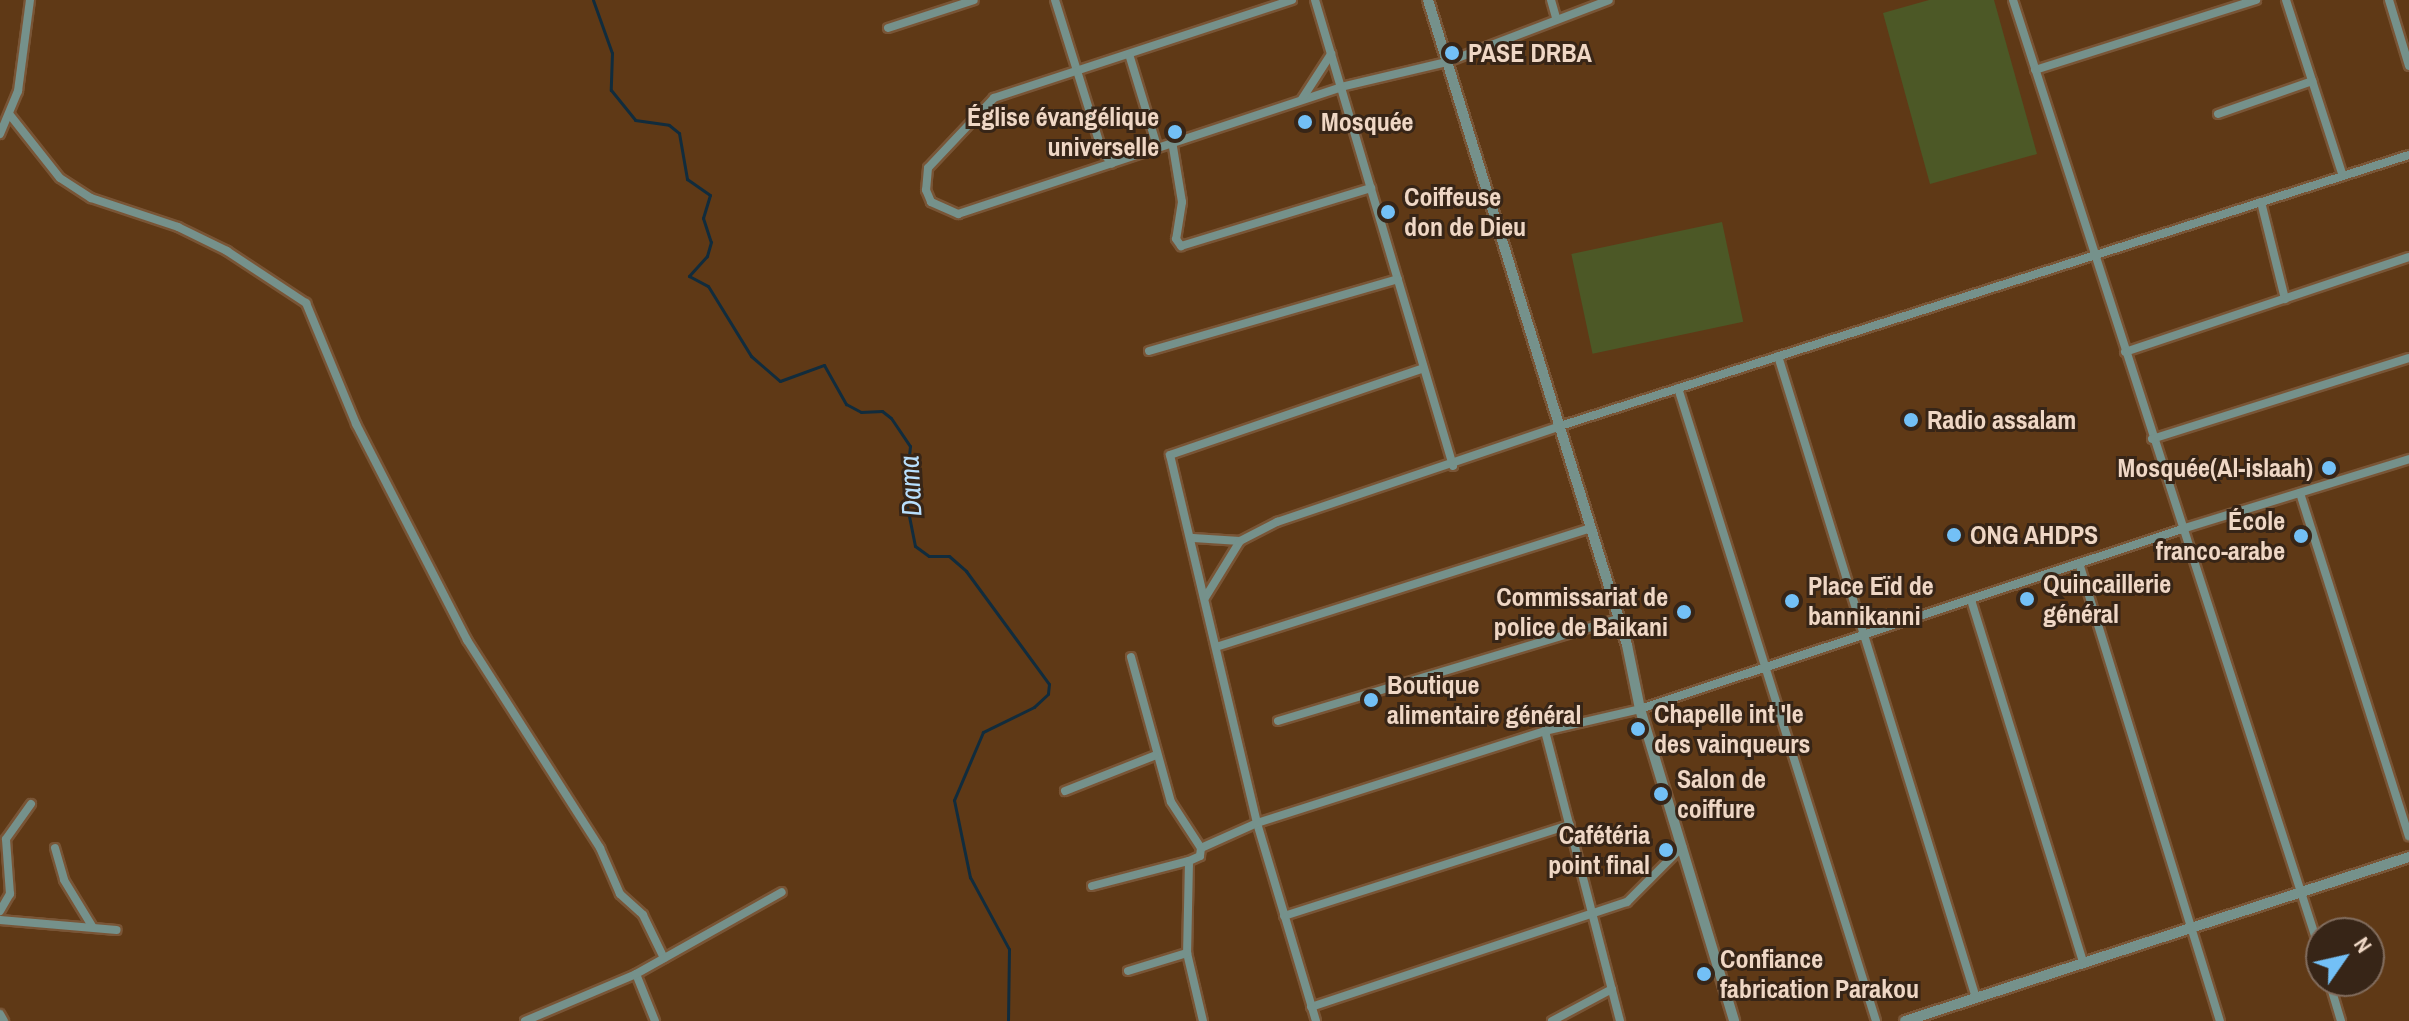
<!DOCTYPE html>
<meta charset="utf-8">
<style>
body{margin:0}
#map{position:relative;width:2409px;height:1021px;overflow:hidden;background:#5f3916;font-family:"Archivo Narrow",sans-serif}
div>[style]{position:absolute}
.green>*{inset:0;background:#4c5826;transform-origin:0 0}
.stream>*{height:3px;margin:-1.5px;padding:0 1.5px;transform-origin:1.5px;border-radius:1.5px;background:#112c3d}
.roads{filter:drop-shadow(2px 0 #795536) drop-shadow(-2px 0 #795536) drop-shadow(0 2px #795536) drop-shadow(0 -2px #795536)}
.minor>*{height:8px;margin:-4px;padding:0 4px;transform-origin:4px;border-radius:4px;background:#75918b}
.tertiary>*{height:10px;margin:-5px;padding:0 5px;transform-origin:5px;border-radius:5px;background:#75918b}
.dots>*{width:22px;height:22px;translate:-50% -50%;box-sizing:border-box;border:4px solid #372517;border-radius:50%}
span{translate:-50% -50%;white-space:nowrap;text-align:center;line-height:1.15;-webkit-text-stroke:6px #372517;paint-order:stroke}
.poi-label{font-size:26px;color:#efd7c5;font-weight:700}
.left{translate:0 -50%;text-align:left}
.right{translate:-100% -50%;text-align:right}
.water-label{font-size:28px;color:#b8dffd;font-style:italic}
.north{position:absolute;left:2305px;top:917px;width:80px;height:80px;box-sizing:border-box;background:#372517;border:2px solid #816c5d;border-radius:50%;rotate:56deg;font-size:22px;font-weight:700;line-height:32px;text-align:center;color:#efd7c5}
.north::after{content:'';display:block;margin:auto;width:28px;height:36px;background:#73c0f6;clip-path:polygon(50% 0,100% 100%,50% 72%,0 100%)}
</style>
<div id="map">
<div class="green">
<div style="clip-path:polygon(1929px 0,1994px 0,2037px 154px,1930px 184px,1883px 13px)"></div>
<div style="left:1722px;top:222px;width:102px;height:154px;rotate:78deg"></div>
</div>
<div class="stream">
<div style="left:593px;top:0;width:56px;rotate:70.3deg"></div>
<div style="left:612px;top:53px;width:37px;rotate:92deg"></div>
<div style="left:611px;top:90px;width:38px;rotate:51deg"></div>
<div style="left:635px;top:120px;width:34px;rotate:8deg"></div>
<div style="left:669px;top:125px;width:13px;rotate:39deg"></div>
<div style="left:679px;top:133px;width:47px;rotate:80.1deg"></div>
<div style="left:687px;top:179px;width:28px;rotate:35deg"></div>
<div style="left:710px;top:195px;width:24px;rotate:107deg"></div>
<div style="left:703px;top:218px;width:25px;rotate:72deg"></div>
<div style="left:711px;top:242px;width:15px;rotate:106deg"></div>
<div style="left:707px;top:256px;width:27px;rotate:132deg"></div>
<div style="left:689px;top:276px;width:21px;rotate:28deg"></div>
<div style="left:708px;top:286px;width:82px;rotate:58.4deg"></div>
<div style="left:751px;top:356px;width:38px;rotate:41deg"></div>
<div style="left:780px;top:381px;width:47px;rotate:-20deg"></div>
<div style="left:824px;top:365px;width:45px;rotate:60.6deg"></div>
<div style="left:846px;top:404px;width:17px;rotate:28deg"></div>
<div style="left:861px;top:412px;width:21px;rotate:-3deg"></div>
<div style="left:882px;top:411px;width:11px;rotate:38deg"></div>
<div style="left:891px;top:418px;width:34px;rotate:56deg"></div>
<div style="left:910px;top:446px;width:50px;rotate:95.7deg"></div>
<div style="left:905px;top:496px;width:51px;rotate:78.7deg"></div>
<div style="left:915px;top:546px;width:17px;rotate:36deg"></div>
<div style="left:929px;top:556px;width:20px"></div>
<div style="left:949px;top:556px;width:23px;rotate:41deg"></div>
<div style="left:966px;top:571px;width:140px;rotate:53.7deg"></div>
<div style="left:1049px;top:684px;width:10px;rotate:96deg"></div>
<div style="left:1048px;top:694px;width:19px;rotate:137deg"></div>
<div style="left:1034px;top:707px;width:57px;rotate:153.9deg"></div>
<div style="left:983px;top:732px;width:74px;rotate:113.1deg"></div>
<div style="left:954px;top:800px;width:79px;rotate:78.3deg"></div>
<div style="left:970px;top:877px;width:82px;rotate:61.6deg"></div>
<div style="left:1009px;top:949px;width:72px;rotate:90.8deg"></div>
</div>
<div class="roads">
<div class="minor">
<div style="left:1055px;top:0;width:158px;rotate:72.7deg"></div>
<div style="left:1102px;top:151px;width:16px;rotate:52deg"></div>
<div style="left:1292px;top:0;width:314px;rotate:161.8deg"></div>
<div style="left:994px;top:98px;width:96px;rotate:133.3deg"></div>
<div style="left:928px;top:168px;width:22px;rotate:95deg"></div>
<div style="left:926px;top:190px;width:13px;rotate:67deg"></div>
<div style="left:931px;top:202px;width:30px;rotate:24deg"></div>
<div style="left:958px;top:214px;width:404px;rotate:-18.3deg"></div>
<div style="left:1341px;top:87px;width:109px;rotate:-13.3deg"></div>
<div style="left:1447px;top:62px;width:173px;rotate:-20.9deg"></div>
<div style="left:1315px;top:0;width:486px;rotate:73.5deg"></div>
<div style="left:1551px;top:0;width:18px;rotate:74deg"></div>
<div style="left:2013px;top:0;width:1002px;rotate:72.11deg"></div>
<div style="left:2286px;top:0;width:185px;rotate:72.1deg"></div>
<div style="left:2389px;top:0;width:69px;rotate:73.1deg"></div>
<div style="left:888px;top:28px;width:90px;rotate:-18deg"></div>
<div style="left:1129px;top:54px;width:96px;rotate:73.1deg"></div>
<div style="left:2035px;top:70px;width:232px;rotate:-17.6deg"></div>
<div style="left:1302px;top:99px;width:54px;rotate:-57.2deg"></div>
<div style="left:2218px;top:114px;width:100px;rotate:-19.3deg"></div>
<div style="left:10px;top:115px;width:80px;rotate:51.6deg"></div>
<div style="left:60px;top:178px;width:37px;rotate:33deg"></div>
<div style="left:91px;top:198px;width:92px;rotate:18.4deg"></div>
<div style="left:178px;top:227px;width:55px;rotate:26.1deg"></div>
<div style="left:227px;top:251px;width:95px;rotate:33.4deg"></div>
<div style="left:306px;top:303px;width:131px;rotate:67.5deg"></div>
<div style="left:356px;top:424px;width:243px;rotate:62.8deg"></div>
<div style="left:467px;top:640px;width:247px;rotate:57.4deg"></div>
<div style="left:600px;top:848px;width:50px;rotate:66.5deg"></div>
<div style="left:620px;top:894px;width:31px;rotate:42deg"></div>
<div style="left:643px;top:915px;width:48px;rotate:64deg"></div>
<div style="left:0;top:134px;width:47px;rotate:-67.3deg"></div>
<div style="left:18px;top:91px;width:92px;rotate:-82.5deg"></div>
<div style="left:1172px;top:141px;width:62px;rotate:80.7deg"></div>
<div style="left:1182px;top:202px;width:37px;rotate:99deg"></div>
<div style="left:1176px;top:239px;width:9px;rotate:54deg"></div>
<div style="left:1181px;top:246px;width:199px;rotate:-17deg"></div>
<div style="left:2261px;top:202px;width:100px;rotate:76.1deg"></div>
<div style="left:1149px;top:351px;width:259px;rotate:-16.1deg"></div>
<div style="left:2125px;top:352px;width:299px;rotate:-18.5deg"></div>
<div style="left:1778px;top:356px;width:672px;rotate:72.86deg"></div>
<div style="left:1678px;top:388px;width:663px;rotate:72.63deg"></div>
<div style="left:2152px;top:439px;width:269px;rotate:-17.5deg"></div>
<div style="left:2300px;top:493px;width:360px;rotate:72.4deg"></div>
<div style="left:1193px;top:538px;width:47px;rotate:3.7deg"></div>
<div style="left:1240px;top:541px;width:42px;rotate:-27.2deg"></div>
<div style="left:1277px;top:522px;width:296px;rotate:-18.7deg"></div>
<div style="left:1557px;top:427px;width:894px;rotate:-17.71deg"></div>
<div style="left:2079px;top:563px;width:479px;rotate:72.9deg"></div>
<div style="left:1205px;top:598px;width:67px;rotate:-58.4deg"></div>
<div style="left:1971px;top:600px;width:381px;rotate:72.8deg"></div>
<div style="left:1216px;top:647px;width:393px;rotate:-17.6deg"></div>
<div style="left:1131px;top:657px;width:150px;rotate:74.6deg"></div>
<div style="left:1171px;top:802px;width:55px;rotate:56.9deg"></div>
<div style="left:1278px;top:721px;width:356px;rotate:-16.7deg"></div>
<div style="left:1545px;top:731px;width:300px;rotate:75.5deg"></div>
<div style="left:1065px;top:791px;width:96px;rotate:-21.5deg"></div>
<div style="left:55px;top:848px;width:33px;rotate:74deg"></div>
<div style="left:64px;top:880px;width:54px;rotate:58.7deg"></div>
<div style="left:1189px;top:861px;width:92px;rotate:91.2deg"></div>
<div style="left:1187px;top:953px;width:70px;rotate:76.8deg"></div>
<div style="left:1092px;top:886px;width:100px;rotate:-14.5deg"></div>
<div style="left:1189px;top:861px;width:12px;rotate:-24deg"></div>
<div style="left:1200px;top:856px;width:8px;rotate:-83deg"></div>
<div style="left:1201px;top:848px;width:61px;rotate:-24.1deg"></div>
<div style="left:1257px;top:823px;width:302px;rotate:-17.7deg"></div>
<div style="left:1545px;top:731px;width:98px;rotate:-13deg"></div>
<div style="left:1640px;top:709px;width:571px;rotate:-18.37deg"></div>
<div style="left:2182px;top:529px;width:238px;rotate:-17.1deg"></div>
<div style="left:0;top:911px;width:20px;rotate:-60deg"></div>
<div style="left:10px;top:894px;width:55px;rotate:-94.2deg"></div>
<div style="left:6px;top:839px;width:43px;rotate:-54.5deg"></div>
<div style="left:1284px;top:916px;width:300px;rotate:-17.7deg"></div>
<div style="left:0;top:920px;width:117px;rotate:4.9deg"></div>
<div style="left:1128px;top:971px;width:62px;rotate:-17deg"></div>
<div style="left:636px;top:974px;width:51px;rotate:68deg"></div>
<div style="left:2329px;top:981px;width:42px;rotate:73.3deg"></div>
<div style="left:1311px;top:1007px;width:333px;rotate:-18.4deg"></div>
<div style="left:1627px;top:902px;width:78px;rotate:-45deg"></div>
<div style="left:0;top:1014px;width:8px;rotate:60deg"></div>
<div style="left:525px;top:1021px;width:121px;rotate:-22.9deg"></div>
<div style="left:636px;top:974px;width:167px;rotate:-29.3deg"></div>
<div style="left:1316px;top:1021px;width:207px;rotate:-106.6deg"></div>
<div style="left:1257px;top:823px;width:378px;rotate:-103.3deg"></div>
<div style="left:1170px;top:455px;width:268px;rotate:-18.9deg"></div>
<div style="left:1552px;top:1021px;width:68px;rotate:-28.1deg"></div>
</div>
<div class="tertiary">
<div style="left:1428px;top:0;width:675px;rotate:72.85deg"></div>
<div style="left:1627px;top:645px;width:65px;rotate:78.5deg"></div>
<div style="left:1640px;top:709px;width:326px;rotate:73.2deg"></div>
<div style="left:1905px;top:1021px;width:530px;rotate:-18.02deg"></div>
</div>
</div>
<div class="dots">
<div style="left:1452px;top:53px;background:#73c0f6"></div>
<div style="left:1305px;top:122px;background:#73c0f6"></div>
<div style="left:1175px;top:132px;background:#73c0f6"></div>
<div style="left:1388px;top:212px;background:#73c0f6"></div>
<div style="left:1911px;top:420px;background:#73c0f6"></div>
<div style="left:2329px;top:468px;background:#73c0f6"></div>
<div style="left:1954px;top:535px;background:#73c0f6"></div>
<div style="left:2301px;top:536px;background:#73c0f6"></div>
<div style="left:2027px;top:599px;background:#73c0f6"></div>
<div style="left:1792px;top:601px;background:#73c0f6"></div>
<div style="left:1684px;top:612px;background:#73c0f6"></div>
<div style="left:1371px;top:700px;background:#73c0f6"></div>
<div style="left:1638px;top:729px;background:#73c0f6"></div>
<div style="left:1661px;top:794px;background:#73c0f6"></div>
<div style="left:1666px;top:850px;background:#73c0f6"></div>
<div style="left:1704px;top:974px;background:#73c0f6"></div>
</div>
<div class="poi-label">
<span class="left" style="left:1468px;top:53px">PASE DRBA</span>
<span class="right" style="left:1159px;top:132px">Église évangélique<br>universelle</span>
<span class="left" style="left:1321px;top:122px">Mosquée</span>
<span class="left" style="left:1404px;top:212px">Coiffeuse<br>don de Dieu</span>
<span class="left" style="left:1927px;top:420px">Radio assalam</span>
<span class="right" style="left:2313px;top:468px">Mosquée(Al-islaah)</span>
<span class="right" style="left:2285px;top:536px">École<br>franco-arabe</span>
<span class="left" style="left:1970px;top:535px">ONG AHDPS</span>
<span class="left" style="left:2043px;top:599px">Quincaillerie<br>général</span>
<span class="left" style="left:1808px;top:601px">Place Eïd de<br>bannikanni</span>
<span class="right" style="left:1668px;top:612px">Commissariat de<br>police de Baikani</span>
<span class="left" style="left:1387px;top:700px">Boutique<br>alimentaire général</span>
<span class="left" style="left:1654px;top:729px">Chapelle int 'le<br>des vainqueurs</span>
<span class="left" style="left:1677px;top:794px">Salon de<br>coiffure</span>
<span class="right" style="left:1650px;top:850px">Cafétéria<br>point final</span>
<span class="left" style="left:1720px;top:974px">Confiance<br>fabrication Parakou</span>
</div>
<div class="water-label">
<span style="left:910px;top:486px;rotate:-93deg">Dama</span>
</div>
<div class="north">N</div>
</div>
